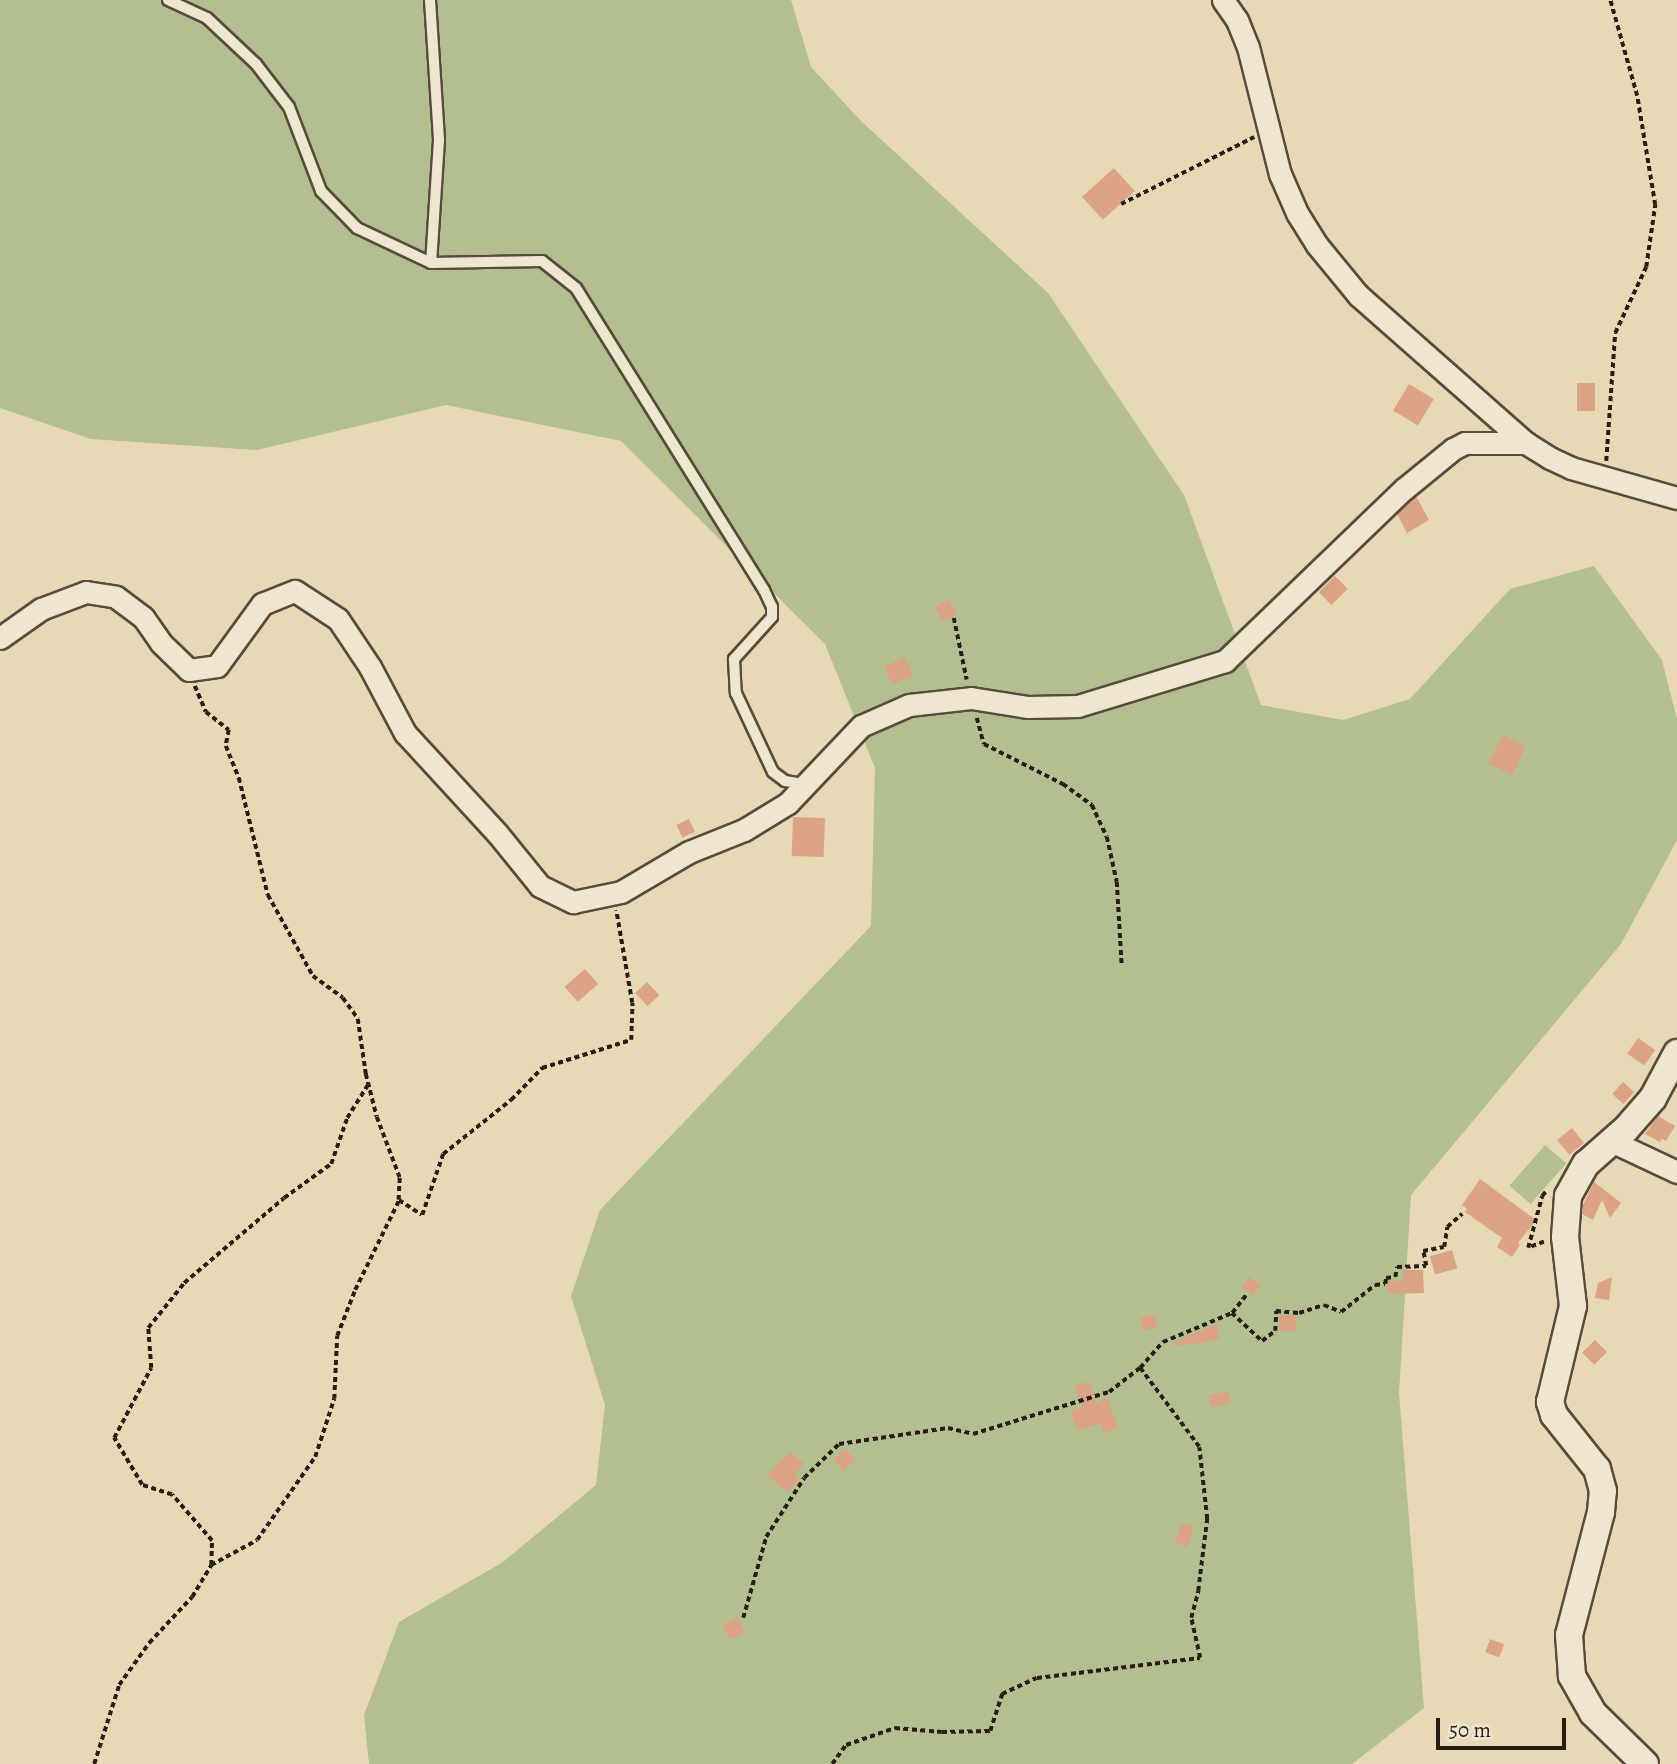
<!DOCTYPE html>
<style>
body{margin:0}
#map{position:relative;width:1677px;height:1764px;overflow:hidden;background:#e7d8b6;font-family:Alegreya,serif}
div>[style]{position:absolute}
.green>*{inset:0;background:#b3bf90;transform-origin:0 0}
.building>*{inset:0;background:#dca285;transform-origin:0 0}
.path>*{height:3.5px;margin-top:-1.75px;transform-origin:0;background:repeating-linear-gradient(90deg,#271e14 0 5px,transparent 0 8.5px)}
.roads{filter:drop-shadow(2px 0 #574c3c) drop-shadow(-2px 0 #574c3c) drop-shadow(0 2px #574c3c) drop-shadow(0 -2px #574c3c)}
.service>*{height:10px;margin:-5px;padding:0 5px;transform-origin:5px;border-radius:5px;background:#efe6d0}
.minor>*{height:21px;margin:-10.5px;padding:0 10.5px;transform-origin:10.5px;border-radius:10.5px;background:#efe6d0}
.tertiary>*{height:26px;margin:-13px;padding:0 13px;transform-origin:13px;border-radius:13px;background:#efe6d0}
span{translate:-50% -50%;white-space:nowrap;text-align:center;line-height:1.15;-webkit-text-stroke:5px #efe6d0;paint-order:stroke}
.scale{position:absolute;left:1436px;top:1718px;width:130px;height:32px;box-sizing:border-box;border:4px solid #271e14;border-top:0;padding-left:9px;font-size:21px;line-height:24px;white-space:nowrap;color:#271e14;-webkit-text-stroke:5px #efe6d0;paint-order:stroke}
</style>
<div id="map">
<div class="green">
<div style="clip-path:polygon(0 0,791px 0,811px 67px,861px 121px,1048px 293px,1184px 495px,1261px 705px,1343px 720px,1410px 699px,1510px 589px,1594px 566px,1662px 660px,1677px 719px,1677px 840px,1621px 944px,1411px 1195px,1399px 1393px,1424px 1708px,1352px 1764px,369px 1764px,364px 1715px,399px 1622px,503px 1562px,596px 1485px,605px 1405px,571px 1296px,600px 1210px,871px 926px,875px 768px,825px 644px,621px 441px,446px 405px,257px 450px,91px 439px,0 408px)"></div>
<div style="left:1545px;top:1145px;width:28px;height:54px;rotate:41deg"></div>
</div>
<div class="building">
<div style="left:1114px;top:168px;width:31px;height:43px;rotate:48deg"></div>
<div style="left:1577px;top:383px;width:18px;height:28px"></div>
<div style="left:1409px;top:384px;width:29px;height:31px;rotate:31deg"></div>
<div style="clip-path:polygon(1416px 496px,1429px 520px,1407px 533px,1397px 514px)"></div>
<div style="left:1335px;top:576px;width:18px;height:23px;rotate:45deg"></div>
<div style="left:949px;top:599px;width:17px;height:16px;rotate:62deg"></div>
<div style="left:905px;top:657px;width:20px;height:23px;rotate:66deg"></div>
<div style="left:1502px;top:735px;width:26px;height:32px;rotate:25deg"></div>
<div style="left:793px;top:817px;width:32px;height:39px;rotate:2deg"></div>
<div style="left:689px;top:819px;width:14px;height:14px;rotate:65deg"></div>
<div style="left:585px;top:969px;width:20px;height:27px;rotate:49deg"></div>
<div style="left:647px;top:982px;width:18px;height:16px;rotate:47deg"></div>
<div style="left:1638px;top:1038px;width:21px;height:19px;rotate:35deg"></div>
<div style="left:1623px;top:1082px;width:15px;height:16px;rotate:42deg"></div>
<div style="clip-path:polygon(1658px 1116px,1675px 1126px,1666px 1141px,1662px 1139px,1660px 1142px,1645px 1134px)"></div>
<div style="left:1572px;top:1128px;width:19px;height:19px;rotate:51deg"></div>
<div style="clip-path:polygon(1480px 1179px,1536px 1220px,1518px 1243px,1520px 1245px,1512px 1257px,1497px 1247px,1502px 1238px,1465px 1212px,1467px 1209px,1462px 1205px)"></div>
<div style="clip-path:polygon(1594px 1182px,1621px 1203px,1610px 1218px,1602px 1200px,1593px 1220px,1582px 1214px,1583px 1205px)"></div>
<div style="left:1452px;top:1250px;width:19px;height:23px;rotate:74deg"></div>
<div style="clip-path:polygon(1403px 1270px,1423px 1270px,1424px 1293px,1389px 1294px,1387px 1282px,1403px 1280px)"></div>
<div style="left:1249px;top:1277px;width:14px;height:13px;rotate:34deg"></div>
<div style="clip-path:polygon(1612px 1277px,1609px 1300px,1595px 1298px,1598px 1283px)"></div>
<div style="left:1154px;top:1314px;width:13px;height:15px;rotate:72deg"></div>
<div style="left:1279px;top:1315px;width:17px;height:16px"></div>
<div style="clip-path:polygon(1217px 1324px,1219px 1340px,1176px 1346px,1175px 1342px)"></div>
<div style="left:1595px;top:1340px;width:17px;height:18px;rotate:45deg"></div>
<div style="clip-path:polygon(1089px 1381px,1096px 1403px,1107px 1398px,1118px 1428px,1104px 1433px,1101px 1423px,1077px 1431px,1071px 1411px,1082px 1407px,1075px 1386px)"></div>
<div style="left:1228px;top:1391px;width:12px;height:20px;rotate:76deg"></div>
<div style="left:845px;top:1449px;width:15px;height:16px;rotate:48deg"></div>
<div style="clip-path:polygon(790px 1452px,804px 1463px,795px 1475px,799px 1479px,788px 1492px,766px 1475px)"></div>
<div style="left:1182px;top:1522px;width:13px;height:22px;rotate:18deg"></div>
<div style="left:738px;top:1617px;width:17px;height:17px;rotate:65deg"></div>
<div style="left:1490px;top:1639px;width:15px;height:14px;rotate:20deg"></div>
</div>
<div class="path">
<div style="left:1121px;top:204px;width:149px;rotate:-26.7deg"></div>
<div style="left:1606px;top:461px;width:128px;rotate:-86deg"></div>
<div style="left:1615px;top:333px;width:73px;rotate:-64.8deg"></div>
<div style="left:1646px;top:267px;width:63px;rotate:-81.7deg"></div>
<div style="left:1655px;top:205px;width:110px;rotate:-99.4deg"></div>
<div style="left:1637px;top:96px;width:100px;rotate:-105.7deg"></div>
<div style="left:954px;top:618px;width:63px;rotate:78.2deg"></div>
<div style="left:195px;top:686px;width:28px;rotate:67deg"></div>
<div style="left:206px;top:712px;width:29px;rotate:38deg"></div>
<div style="left:229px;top:730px;width:16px;rotate:101deg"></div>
<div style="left:226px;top:746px;width:35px;rotate:68deg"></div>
<div style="left:239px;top:778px;width:121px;rotate:76.1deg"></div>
<div style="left:268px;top:895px;width:93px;rotate:60.9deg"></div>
<div style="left:313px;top:976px;width:37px;rotate:36deg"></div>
<div style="left:343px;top:998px;width:26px;rotate:54deg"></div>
<div style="left:358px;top:1019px;width:56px;rotate:81.7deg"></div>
<div style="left:366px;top:1074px;width:44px;rotate:75.7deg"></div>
<div style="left:377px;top:1117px;width:65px;rotate:69.3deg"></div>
<div style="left:400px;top:1178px;width:22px;rotate:93deg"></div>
<div style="left:977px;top:718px;width:27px;rotate:75deg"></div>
<div style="left:984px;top:744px;width:89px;rotate:26.9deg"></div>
<div style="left:1063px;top:784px;width:36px;rotate:36deg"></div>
<div style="left:1092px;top:805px;width:35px;rotate:65deg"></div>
<div style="left:1107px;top:837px;width:46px;rotate:77.5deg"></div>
<div style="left:1117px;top:882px;width:84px;rotate:86.6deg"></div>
<div style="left:1544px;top:1242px;width:17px;rotate:159deg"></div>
<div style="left:1528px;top:1248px;width:54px;rotate:-74.9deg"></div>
<div style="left:1542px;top:1196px;width:8px;rotate:-50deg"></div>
<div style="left:1232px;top:1313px;width:41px;rotate:43deg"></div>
<div style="left:1262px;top:1341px;width:16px;rotate:-38deg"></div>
<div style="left:1275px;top:1331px;width:20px;rotate:-87deg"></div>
<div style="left:1276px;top:1311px;width:23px;rotate:5deg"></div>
<div style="left:1299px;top:1313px;width:26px;rotate:-18deg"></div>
<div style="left:1324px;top:1305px;width:18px;rotate:22deg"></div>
<div style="left:1341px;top:1312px;width:43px;rotate:-38.5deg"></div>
<div style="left:1375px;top:1285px;width:10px;rotate:-6deg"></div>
<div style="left:1385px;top:1284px;width:6px;rotate:-81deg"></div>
<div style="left:1386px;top:1278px;width:9px;rotate:-6deg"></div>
<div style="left:1395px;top:1277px;width:10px;rotate:-79deg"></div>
<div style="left:1397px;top:1267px;width:29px;rotate:-2deg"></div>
<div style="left:1426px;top:1266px;width:15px;rotate:-101deg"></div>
<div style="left:1423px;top:1251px;width:21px;rotate:-11deg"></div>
<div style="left:1444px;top:1247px;width:20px;rotate:-81deg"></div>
<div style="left:1447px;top:1227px;width:20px;rotate:-41deg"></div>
<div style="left:211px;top:1565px;width:24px;rotate:-88deg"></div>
<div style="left:212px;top:1541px;width:61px;rotate:-131deg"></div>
<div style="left:172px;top:1495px;width:32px;rotate:-162deg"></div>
<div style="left:142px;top:1485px;width:55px;rotate:-120.8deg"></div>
<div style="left:114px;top:1438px;width:79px;rotate:-62.1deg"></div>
<div style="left:151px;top:1368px;width:40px;rotate:-94.3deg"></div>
<div style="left:148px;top:1328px;width:58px;rotate:-51.3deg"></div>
<div style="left:184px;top:1283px;width:131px;rotate:-40.4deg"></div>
<div style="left:284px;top:1198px;width:58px;rotate:-35.9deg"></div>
<div style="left:331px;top:1164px;width:49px;rotate:-70.8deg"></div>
<div style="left:347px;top:1118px;width:41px;rotate:-57.8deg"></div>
<div style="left:743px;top:1618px;width:84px;rotate:-74.1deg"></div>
<div style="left:766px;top:1537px;width:70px;rotate:-57.2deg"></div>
<div style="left:804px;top:1478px;width:49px;rotate:-44.2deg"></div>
<div style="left:839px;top:1444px;width:110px;rotate:-8.4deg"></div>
<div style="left:948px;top:1428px;width:26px;rotate:13deg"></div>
<div style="left:973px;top:1434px;width:142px;rotate:-17.2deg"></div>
<div style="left:1109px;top:1392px;width:39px;rotate:-38deg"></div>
<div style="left:1140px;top:1368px;width:35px;rotate:-49deg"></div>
<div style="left:1163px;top:1342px;width:75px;rotate:-22.8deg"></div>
<div style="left:1232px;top:1313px;width:24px;rotate:-52deg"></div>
<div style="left:94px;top:1764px;width:83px;rotate:-72.4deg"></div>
<div style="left:119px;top:1685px;width:52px;rotate:-54.5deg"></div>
<div style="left:149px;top:1643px;width:63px;rotate:-46.9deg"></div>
<div style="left:192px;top:1597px;width:37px;rotate:-59deg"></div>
<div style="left:211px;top:1565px;width:52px;rotate:-28.5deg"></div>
<div style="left:257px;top:1540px;width:101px;rotate:-55.1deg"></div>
<div style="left:315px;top:1457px;width:61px;rotate:-71.9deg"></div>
<div style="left:334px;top:1399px;width:63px;rotate:-87.3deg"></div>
<div style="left:337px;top:1336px;width:49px;rotate:-68.6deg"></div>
<div style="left:355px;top:1290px;width:100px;rotate:-63.9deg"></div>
<div style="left:399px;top:1200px;width:27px;rotate:33deg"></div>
<div style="left:422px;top:1215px;width:65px;rotate:-71deg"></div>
<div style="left:443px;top:1154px;width:87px;rotate:-38.5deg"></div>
<div style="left:511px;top:1100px;width:45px;rotate:-45.9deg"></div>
<div style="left:542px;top:1068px;width:93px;rotate:-17.5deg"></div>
<div style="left:631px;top:1040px;width:37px;rotate:-88deg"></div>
<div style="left:632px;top:1003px;width:94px;rotate:-99.8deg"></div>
<div style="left:832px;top:1764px;width:24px;rotate:-54deg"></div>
<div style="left:846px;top:1745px;width:52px;rotate:-19.1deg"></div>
<div style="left:895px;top:1728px;width:47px;rotate:4.9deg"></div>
<div style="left:942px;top:1732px;width:48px;rotate:-1.2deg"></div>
<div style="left:990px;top:1731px;width:39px;rotate:-72deg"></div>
<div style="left:1002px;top:1694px;width:38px;rotate:-25deg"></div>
<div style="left:1037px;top:1678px;width:164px;rotate:-7deg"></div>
<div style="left:1200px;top:1658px;width:41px;rotate:-102.7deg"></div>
<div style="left:1191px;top:1618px;width:28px;rotate:-75deg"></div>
<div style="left:1198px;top:1591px;width:73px;rotate:-82.9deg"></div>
<div style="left:1207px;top:1519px;width:72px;rotate:-96.3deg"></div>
<div style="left:1199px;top:1447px;width:99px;rotate:-126.8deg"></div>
</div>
<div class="roads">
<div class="service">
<div style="left:168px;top:0;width:43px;rotate:24.8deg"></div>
<div style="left:207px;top:18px;width:67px;rotate:43.2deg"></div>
<div style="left:256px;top:64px;width:54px;rotate:52.5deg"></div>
<div style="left:289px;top:107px;width:90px;rotate:69.1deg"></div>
<div style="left:321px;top:191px;width:52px;rotate:45.8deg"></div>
<div style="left:357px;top:228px;width:82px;rotate:25.3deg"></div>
<div style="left:431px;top:263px;width:111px;rotate:-1deg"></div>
<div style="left:542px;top:261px;width:43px;rotate:38.5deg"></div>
<div style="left:576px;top:288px;width:356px;rotate:58.1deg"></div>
<div style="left:764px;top:590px;width:19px;rotate:65deg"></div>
<div style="left:772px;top:607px;width:10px;rotate:90deg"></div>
<div style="left:772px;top:617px;width:57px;rotate:132.1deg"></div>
<div style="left:734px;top:659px;width:34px;rotate:87deg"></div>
<div style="left:736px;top:693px;width:87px;rotate:64.9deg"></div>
<div style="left:773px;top:772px;width:15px;rotate:37deg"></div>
<div style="left:785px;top:781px;width:20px;rotate:9deg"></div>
<div style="left:430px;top:0;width:140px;rotate:86.3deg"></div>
<div style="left:439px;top:140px;width:123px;rotate:93.7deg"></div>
</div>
<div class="minor">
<div style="left:1223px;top:0;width:24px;rotate:55deg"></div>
<div style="left:1237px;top:20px;width:29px;rotate:68deg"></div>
<div style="left:1248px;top:47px;width:131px;rotate:75.9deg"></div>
<div style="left:1280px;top:174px;width:43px;rotate:66.4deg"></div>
<div style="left:1297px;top:213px;width:38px;rotate:58deg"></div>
<div style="left:1317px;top:245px;width:65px;rotate:50.6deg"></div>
<div style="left:1358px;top:295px;width:224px;rotate:41.4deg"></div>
<div style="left:1526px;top:443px;width:28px;rotate:32deg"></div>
<div style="left:1550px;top:458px;width:23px;rotate:25deg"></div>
<div style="left:1571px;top:468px;width:110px;rotate:15.8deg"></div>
<div style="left:0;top:638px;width:50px;rotate:-35.3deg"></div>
<div style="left:41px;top:609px;width:48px;rotate:-20.7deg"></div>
<div style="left:86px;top:592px;width:30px;rotate:9deg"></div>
<div style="left:116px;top:597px;width:34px;rotate:37deg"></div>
<div style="left:143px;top:617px;width:32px;rotate:55deg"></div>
<div style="left:161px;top:643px;width:39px;rotate:44deg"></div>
<div style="left:189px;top:670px;width:28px;rotate:-8deg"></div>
<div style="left:217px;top:666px;width:77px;rotate:-54deg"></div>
<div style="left:262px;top:604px;width:35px;rotate:-22deg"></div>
<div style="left:295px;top:591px;width:51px;rotate:33.1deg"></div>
<div style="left:338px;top:619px;width:58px;rotate:56.3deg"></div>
<div style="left:370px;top:667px;width:75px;rotate:62.1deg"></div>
<div style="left:405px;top:733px;width:136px;rotate:47.4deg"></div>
<div style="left:497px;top:833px;width:68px;rotate:50.9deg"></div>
<div style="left:540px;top:886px;width:37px;rotate:26deg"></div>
<div style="left:573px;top:902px;width:49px;rotate:-11.8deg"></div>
<div style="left:621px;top:892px;width:79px;rotate:-30.5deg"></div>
<div style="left:689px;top:852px;width:59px;rotate:-21.8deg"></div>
<div style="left:744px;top:830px;width:52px;rotate:-31.5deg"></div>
<div style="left:788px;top:803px;width:106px;rotate:-46.5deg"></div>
<div style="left:861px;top:726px;width:52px;rotate:-23.6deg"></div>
<div style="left:909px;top:705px;width:62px;rotate:-6.4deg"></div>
<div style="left:971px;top:698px;width:58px;rotate:9deg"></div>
<div style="left:1028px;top:707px;width:50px;rotate:-1.1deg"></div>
<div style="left:1078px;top:706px;width:154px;rotate:-17deg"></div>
<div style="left:1225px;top:661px;width:248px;rotate:-43.9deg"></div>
<div style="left:1404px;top:489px;width:63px;rotate:-39.2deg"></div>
<div style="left:1453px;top:449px;width:13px;rotate:-27deg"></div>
<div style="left:1465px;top:443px;width:61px"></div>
<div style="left:1611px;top:1141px;width:73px;rotate:25.2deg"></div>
</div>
<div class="tertiary">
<div style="left:1645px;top:1764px;width:73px;rotate:-135.6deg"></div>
<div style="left:1593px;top:1713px;width:43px;rotate:-119.6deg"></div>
<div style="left:1572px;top:1676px;width:41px;rotate:-94.2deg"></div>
<div style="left:1569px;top:1635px;width:127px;rotate:-75.4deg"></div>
<div style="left:1601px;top:1512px;width:21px;rotate:-85deg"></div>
<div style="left:1603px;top:1491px;width:23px;rotate:-105deg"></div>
<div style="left:1597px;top:1469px;width:69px;rotate:-128.5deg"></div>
<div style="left:1554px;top:1415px;width:14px;rotate:-107deg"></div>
<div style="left:1550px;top:1402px;width:99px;rotate:-76.5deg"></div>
<div style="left:1573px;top:1306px;width:69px;rotate:-96.6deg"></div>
<div style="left:1565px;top:1237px;width:41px;rotate:-85.8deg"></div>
<div style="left:1568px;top:1196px;width:37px;rotate:-61deg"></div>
<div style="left:1586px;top:1164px;width:53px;rotate:-41.2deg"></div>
<div style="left:1626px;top:1129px;width:41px;rotate:-48.9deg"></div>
<div style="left:1653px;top:1098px;width:51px;rotate:-61.9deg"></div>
</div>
</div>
<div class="scale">50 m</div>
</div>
